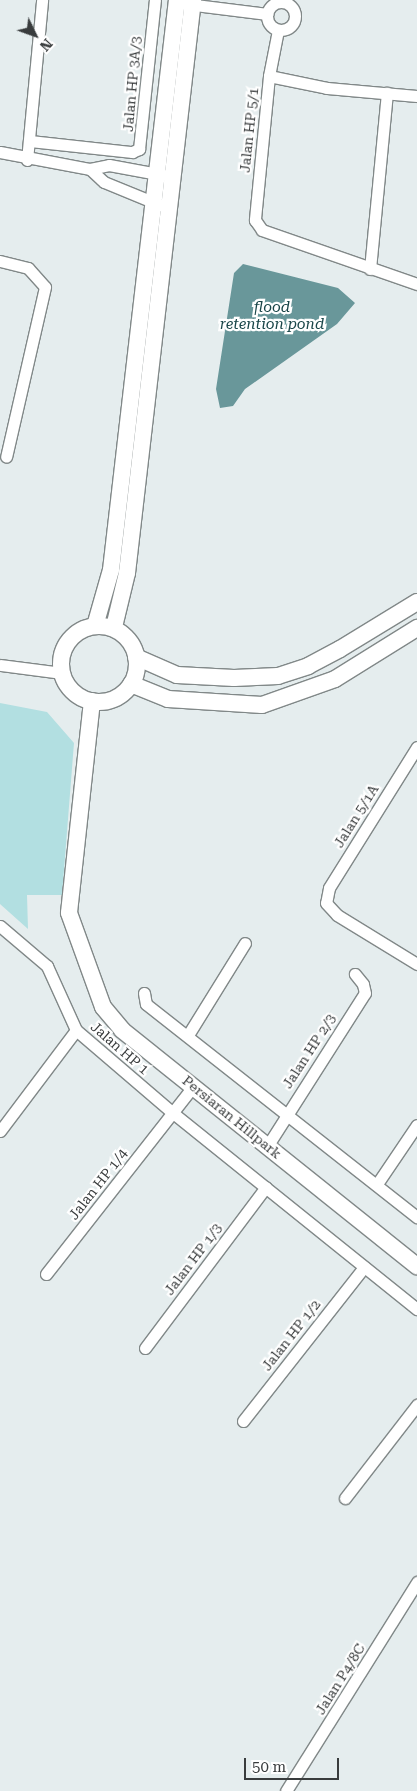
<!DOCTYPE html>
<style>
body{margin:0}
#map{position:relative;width:417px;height:1791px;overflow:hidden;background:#e5edee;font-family:"Roboto Serif",serif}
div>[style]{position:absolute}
.green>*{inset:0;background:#b2dfe1}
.water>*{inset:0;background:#69979a}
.roads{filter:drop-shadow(1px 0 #818888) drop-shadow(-1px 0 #818888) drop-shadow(0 1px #818888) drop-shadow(0 -1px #818888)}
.street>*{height:11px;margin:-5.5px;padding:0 5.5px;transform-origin:5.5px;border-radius:5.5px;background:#fff}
.street>.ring{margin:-5.5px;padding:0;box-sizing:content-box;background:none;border:11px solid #fff;border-radius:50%}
.secondary>*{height:16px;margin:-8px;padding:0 8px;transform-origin:8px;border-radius:8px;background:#fff}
.secondary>.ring{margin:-8px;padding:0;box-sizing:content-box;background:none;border:16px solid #fff;border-radius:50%}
span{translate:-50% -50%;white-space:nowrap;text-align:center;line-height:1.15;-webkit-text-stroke:4.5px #fff;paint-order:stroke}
.street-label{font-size:14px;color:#393c3d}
.water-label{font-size:15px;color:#194548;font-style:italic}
.north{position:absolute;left:10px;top:10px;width:50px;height:50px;-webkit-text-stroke:4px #fff;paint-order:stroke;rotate:132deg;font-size:14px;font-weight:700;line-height:20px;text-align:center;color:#393c3d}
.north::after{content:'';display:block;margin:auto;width:18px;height:22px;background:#393c3d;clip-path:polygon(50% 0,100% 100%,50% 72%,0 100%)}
.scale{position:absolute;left:244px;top:1758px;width:95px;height:22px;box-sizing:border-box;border:2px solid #393c3d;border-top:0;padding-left:6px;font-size:15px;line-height:18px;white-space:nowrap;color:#393c3d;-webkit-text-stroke:4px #fff;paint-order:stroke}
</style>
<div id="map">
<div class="green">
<div style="clip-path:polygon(0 703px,47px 712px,74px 743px,62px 895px,27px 895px,28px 929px,0 904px)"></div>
</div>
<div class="water">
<div style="clip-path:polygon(243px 264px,338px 288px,355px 303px,337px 324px,245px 389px,233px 406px,220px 408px,216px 389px,234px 273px)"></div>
</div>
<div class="roads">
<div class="street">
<div class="ring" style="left:267px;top:2px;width:17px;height:17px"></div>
<div style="left:187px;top:4px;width:81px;rotate:7.1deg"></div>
<div style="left:278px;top:30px;width:47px;rotate:101.1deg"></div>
<div style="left:269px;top:76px;width:145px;rotate:95.6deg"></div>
<div style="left:255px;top:220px;width:12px;rotate:55deg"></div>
<div style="left:262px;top:230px;width:164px;rotate:19.2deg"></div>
<div style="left:269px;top:76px;width:59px;rotate:11.7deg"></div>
<div style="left:327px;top:88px;width:90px;rotate:5.1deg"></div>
<div style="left:30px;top:141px;width:103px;rotate:6.2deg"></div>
<div style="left:132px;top:152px;width:8px;rotate:-23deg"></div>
<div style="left:139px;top:149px;width:150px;rotate:-83.9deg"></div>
<div style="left:0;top:152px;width:92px;rotate:10.7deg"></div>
<div style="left:90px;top:169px;width:19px;rotate:-12deg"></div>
<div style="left:109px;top:165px;width:55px;rotate:10.5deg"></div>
<div style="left:27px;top:160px;width:161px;rotate:-84.6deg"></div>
<div style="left:90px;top:169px;width:19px;rotate:43deg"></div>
<div style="left:104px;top:182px;width:61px;rotate:22.3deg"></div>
<div style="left:0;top:261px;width:29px;rotate:14deg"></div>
<div style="left:28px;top:268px;width:25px;rotate:48deg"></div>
<div style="left:45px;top:287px;width:174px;rotate:102.9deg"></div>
<div style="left:370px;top:269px;width:177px;rotate:-84.5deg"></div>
<div style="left:0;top:665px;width:63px;rotate:7.4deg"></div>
<div style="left:417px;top:747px;width:166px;rotate:122deg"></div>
<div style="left:329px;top:888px;width:15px;rotate:101deg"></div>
<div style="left:326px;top:903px;width:16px;rotate:47deg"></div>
<div style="left:337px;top:915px;width:94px;rotate:31.5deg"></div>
<div style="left:0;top:926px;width:62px;rotate:40.4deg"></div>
<div style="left:47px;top:966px;width:70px;rotate:65.6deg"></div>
<div style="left:76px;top:1030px;width:128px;rotate:40.6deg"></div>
<div style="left:173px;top:1113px;width:313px;rotate:38.8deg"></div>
<div style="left:144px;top:993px;width:11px;rotate:80deg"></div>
<div style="left:146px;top:1004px;width:345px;rotate:38.2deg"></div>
<div style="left:188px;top:1035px;width:108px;rotate:-58.2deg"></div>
<div style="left:0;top:1131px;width:126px;rotate:-53deg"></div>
<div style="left:268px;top:1145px;width:180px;rotate:-57.5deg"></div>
<div style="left:365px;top:993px;width:9px;rotate:-103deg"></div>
<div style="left:363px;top:984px;width:13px;rotate:-129deg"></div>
<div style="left:377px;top:1184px;width:71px;rotate:-55.9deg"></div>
<div style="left:46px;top:1274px;width:240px;rotate:-51.9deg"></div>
<div style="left:145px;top:1348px;width:201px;rotate:-53.1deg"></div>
<div style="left:243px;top:1421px;width:196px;rotate:-51.8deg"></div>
<div style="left:345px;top:1498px;width:118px;rotate:-52.3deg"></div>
<div style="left:286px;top:1791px;width:247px;rotate:-57.9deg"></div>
</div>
<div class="secondary">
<div style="left:95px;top:626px;width:58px;rotate:-74.1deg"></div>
<div style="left:111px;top:570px;width:574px;rotate:-83.4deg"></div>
<div class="ring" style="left:61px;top:626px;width:60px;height:60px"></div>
<div style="left:114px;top:627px;width:56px;rotate:-76.5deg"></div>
<div style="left:127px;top:573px;width:577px;rotate:-83.43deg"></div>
<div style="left:136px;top:657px;width:45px;rotate:23.7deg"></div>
<div style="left:177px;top:675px;width:57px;rotate:3deg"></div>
<div style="left:234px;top:678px;width:44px;rotate:-2.6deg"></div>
<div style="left:278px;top:676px;width:32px;rotate:-18deg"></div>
<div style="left:308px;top:666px;width:36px;rotate:-28deg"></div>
<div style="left:340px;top:649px;width:90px;rotate:-31.4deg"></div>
<div style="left:131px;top:684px;width:40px;rotate:22deg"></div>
<div style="left:168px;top:699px;width:94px;rotate:3.7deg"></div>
<div style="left:262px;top:705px;width:77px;rotate:-19.6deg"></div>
<div style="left:335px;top:679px;width:97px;rotate:-31.9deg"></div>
<div style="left:92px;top:701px;width:213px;rotate:96.2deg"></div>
<div style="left:69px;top:913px;width:100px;rotate:70.1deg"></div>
<div style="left:103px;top:1007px;width:30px;rotate:50deg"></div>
<div style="left:122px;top:1030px;width:378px;rotate:38.7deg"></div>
</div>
</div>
<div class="street-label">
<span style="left:132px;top:84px;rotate:-85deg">Jalan HP 3A/3</span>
<span style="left:249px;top:130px;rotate:-84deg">Jalan HP 5/1</span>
<span style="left:356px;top:816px;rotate:-58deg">Jalan 5/1A</span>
<span style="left:120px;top:1048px;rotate:41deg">Jalan HP 1</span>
<span style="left:309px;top:1051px;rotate:-57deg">Jalan HP 2/3</span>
<span style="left:232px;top:1117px;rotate:39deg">Persiaran Hillpark</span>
<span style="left:98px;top:1184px;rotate:-52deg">Jalan HP 1/4</span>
<span style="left:193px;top:1259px;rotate:-53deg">Jalan HP 1/3</span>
<span style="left:291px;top:1335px;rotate:-52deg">Jalan HP 1/2</span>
<span style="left:340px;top:1679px;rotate:-58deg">Jalan P4/8C</span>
</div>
<div class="water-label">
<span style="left:272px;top:316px">flood<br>retention pond</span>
</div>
<div class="north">N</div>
<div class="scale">50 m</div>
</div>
